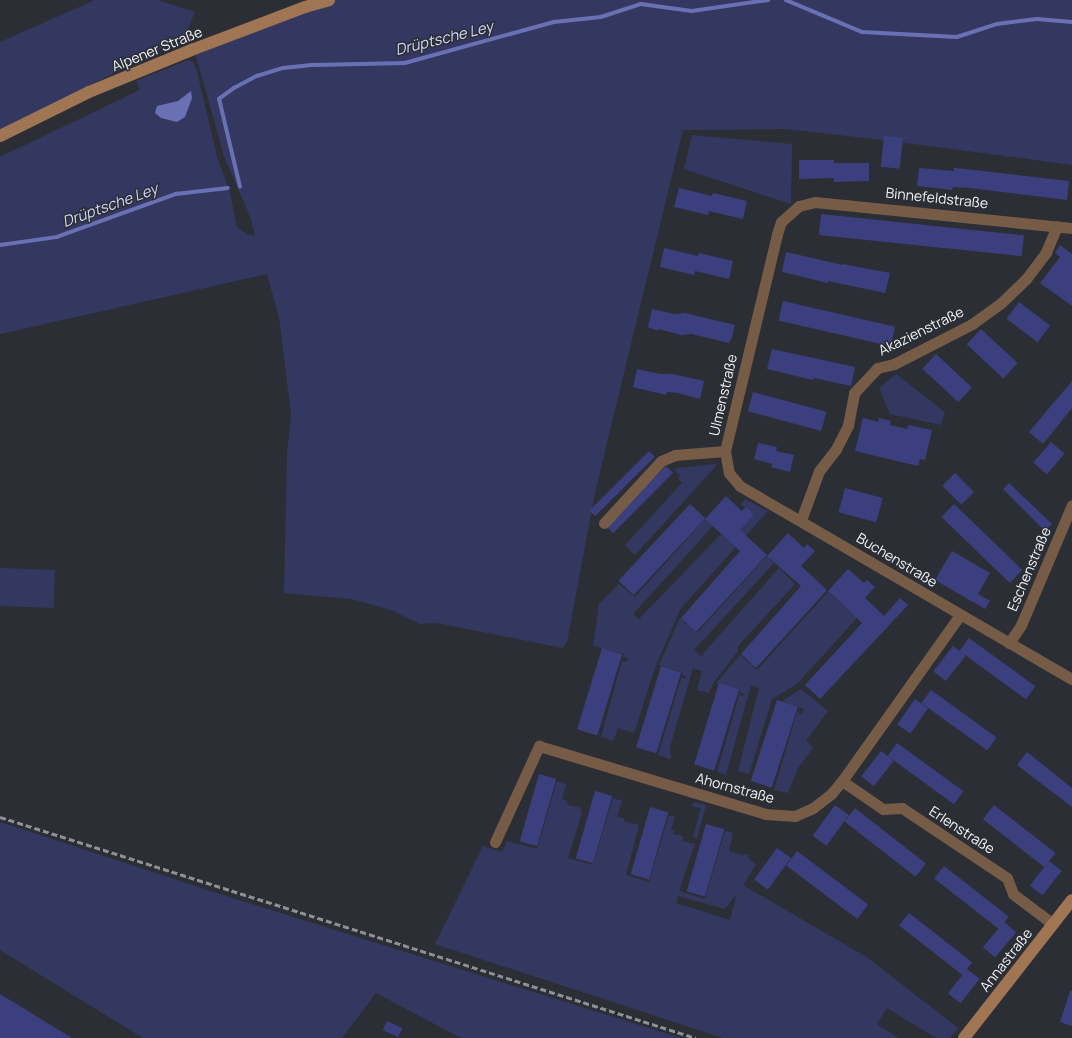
<!DOCTYPE html>
<meta charset="utf-8">
<style>
body{margin:0}
#map{position:relative;width:1072px;height:1038px;overflow:hidden;background:#2c2e35;font-family:Manrope,sans-serif}
div>[style]{position:absolute}
.green>*{inset:0;background:#343860;transform-origin:0 0}
.water>*{inset:0;background:#6970b4}
.stream>*{height:3.5px;margin:-1.75px;padding:0 1.75px;transform-origin:1.75px;border-radius:1.75px;background:#6970b4}
.building>*{inset:0;background:#3c3f7e;transform-origin:0 0}
.street>*{height:11px;margin:-5.5px;padding:0 5.5px;transform-origin:5.5px;border-radius:5.5px;background:#765c47}
.secondary>*{height:12px;margin:-6px;padding:0 6px;transform-origin:6px;border-radius:6px;background:#9f7553}
.rail>*{height:3px;margin-top:-1.5px;transform-origin:0;background:repeating-linear-gradient(90deg,#8e9096 0 6px,transparent 0 9px)}
span{translate:-50% -50%;white-space:nowrap;text-align:center;line-height:1.15;-webkit-text-stroke:3px #2c2e35;paint-order:stroke}
.street-label{font-size:14px;color:#f3f4f9}
.water-label{font-size:15px;color:#d2d8ff;font-style:italic}
</style>
<div id="map">
<div class="green">
<div style="clip-path:polygon(95px 0,157px 0,195px 12px,184px 38px,0 130px,0 42px)"></div>
<div style="clip-path:polygon(329px 0,1072px 0,1072px 165px,891px 141px,787px 129px,683px 130px,596px 488px,567px 642px,563px 648px,437px 623px,420px 624px,391px 610px,351px 599px,284px 593px,287px 454px,291px 414px,279px 317px,267px 274px,0 334px,0 157px,140px 90px,136px 81px,188px 60px,193px 62px,197px 71px,217px 157px,230px 192px,236px 224px,238px 228px,248px 235px,255px 236px,251px 219px,224px 156px,194px 49px)"></div>
<div style="clip-path:polygon(692px 135px,792px 144px,791px 204px,684px 169px)"></div>
<div style="clip-path:polygon(896px 374px,945px 412px,941px 425px,890px 414px,879px 388px)"></div>
<div style="clip-path:polygon(716px 464px,716px 466px,635px 555px,625px 545px,682px 483px,678px 478px,680px 475px,674px 470px,678px 468px)"></div>
<div style="clip-path:polygon(745px 499px,768px 511px,681px 608px,656px 665px,634px 733px,618px 728px,613px 741px,601px 737px,622px 661px,626px 662px,628px 658px,623px 657px,624px 654px,593px 646px,599px 604px,619px 584px,635px 597px,705px 519px,713px 526px,633px 614px,639px 619px,721px 534px,729px 541px,754px 515px,741px 504px)"></div>
<div style="clip-path:polygon(767px 556px,774px 563px,694px 650px,701px 656px,779px 568px,795px 584px,738px 646px,738px 651px,714px 682px,709px 693px,697px 690px,702px 671px,693px 668px,670px 747px,671px 759px,658px 755px,681px 678px,685px 678px,686px 676px,682px 675px,682px 672px,659px 665px,680px 618px,697px 633px)"></div>
<div style="left:0;top:568px;width:55px;height:38px;rotate:2deg"></div>
<div style="clip-path:polygon(828px 592px,857px 618px,798px 683px,772px 699px,749px 774px,738px 771px,759px 688px,751px 685px,726px 775px,717px 772px,739px 695px,743px 696px,744px 694px,740px 692px,739px 689px,716px 683px,740px 655px,757px 670px)"></div>
<div style="clip-path:polygon(801px 689px,828px 711px,806px 741px,813px 748px,798px 768px,788px 793px,774px 790px,797px 712px,802px 714px,804px 709px,782px 701px)"></div>
<div style="clip-path:polygon(evenodd,557px 781px,566px 784px,562px 799px,567px 801px,568px 805px,581px 808px,580px 812px,582px 813px,568px 858px,593px 865px,613px 798px,622px 801px,617px 817px,624px 818px,624px 821px,639px 825px,626px 875px,649px 882px,669px 815px,675px 817px,671px 830px,674px 830px,673px 834px,683px 836px,682px 841px,695px 844px,679px 891px,705px 899px,725px 831px,733px 833px,729px 851px,741px 855px,748px 854px,748px 858px,756px 865px,743px 885px,868px 958px,958px 1028px,950px 1038px,936px 1038px,887px 1008px,877px 1024px,898px 1038px,723px 1038px,435px 944px,483px 846px,502px 852px,507px 841px,537px 849px,557px 781px,737px 893px,730px 920px,676px 903px,678px 896px,725px 909px,737px 893px)"></div>
<div style="clip-path:polygon(693px 802px,706px 805px,697px 838px,693px 837px,701px 808px,692px 806px)"></div>
<div style="clip-path:polygon(0 822px,226px 896px,681px 1038px,461px 1038px,376px 993px,342px 1038px,143px 1038px,0 950px)"></div>
</div>
<div class="water">
<div style="clip-path:polygon(191px 91px,192px 98px,185px 117px,177px 122px,161px 118px,155px 113px,157px 106px,178px 101px)"></div>
</div>
<div class="stream">
<div style="left:786px;top:0;width:82px;rotate:22.8deg"></div>
<div style="left:862px;top:32px;width:95px;rotate:3deg"></div>
<div style="left:957px;top:37px;width:42px;rotate:-18deg"></div>
<div style="left:997px;top:24px;width:40px;rotate:-7.1deg"></div>
<div style="left:1037px;top:19px;width:35px;rotate:5deg"></div>
<div style="left:240px;top:187px;width:90px;rotate:-103.4deg"></div>
<div style="left:219px;top:99px;width:19px;rotate:-36deg"></div>
<div style="left:234px;top:88px;width:26px;rotate:-28deg"></div>
<div style="left:257px;top:76px;width:27px;rotate:-17deg"></div>
<div style="left:283px;top:68px;width:31px;rotate:-6deg"></div>
<div style="left:314px;top:65px;width:91px;rotate:-1.3deg"></div>
<div style="left:405px;top:63px;width:155px;rotate:-15.4deg"></div>
<div style="left:554px;top:22px;width:47px;rotate:-6.1deg"></div>
<div style="left:601px;top:17px;width:42px;rotate:-18deg"></div>
<div style="left:641px;top:4px;width:51px;rotate:7.8deg"></div>
<div style="left:692px;top:11px;width:77px;rotate:-8.2deg"></div>
<div style="left:0;top:245px;width:58px;rotate:-8deg"></div>
<div style="left:57px;top:237px;width:127px;rotate:-19.9deg"></div>
<div style="left:176px;top:194px;width:52px;rotate:-6.6deg"></div>
</div>
<div class="building">
<div style="left:884px;top:136px;width:19px;height:31px;rotate:6deg"></div>
<div style="clip-path:polygon(799px 160px,834px 160px,834px 163px,869px 163px,869px 181px,834px 182px,834px 178px,799px 179px)"></div>
<div style="clip-path:polygon(919px 168px,954px 171px,954px 168px,965px 169px,1069px 181px,1067px 200px,970px 188px,953px 187px,952px 190px,917px 186px)"></div>
<div style="clip-path:polygon(679px 188px,712px 196px,713px 193px,747px 201px,743px 219px,709px 211px,708px 215px,674px 207px)"></div>
<div style="left:821px;top:214px;width:204px;height:21px;rotate:6deg"></div>
<div style="clip-path:polygon(1060px 245px,1072px 254px,1072px 306px,1040px 283px,1060px 257px,1055px 253px)"></div>
<div style="clip-path:polygon(664px 248px,698px 256px,699px 253px,733px 261px,729px 279px,695px 271px,694px 275px,660px 267px)"></div>
<div style="clip-path:polygon(786px 252px,843px 265px,843px 264px,890px 273px,885px 293px,828px 281px,828px 283px,782px 272px)"></div>
<div style="left:783px;top:301px;width:115px;height:20px;rotate:13deg"></div>
<div style="left:1019px;top:302px;width:39px;height:21px;rotate:37deg"></div>
<div style="clip-path:polygon(652px 309px,674px 314px,685px 313px,735px 325px,732px 337px,729px 343px,692px 334px,681px 335px,659px 329px,659px 331px,648px 327px)"></div>
<div style="left:981px;top:329px;width:50px;height:21px;rotate:43deg"></div>
<div style="clip-path:polygon(772px 349px,855px 367px,851px 386px,814px 378px,813px 380px,767px 369px)"></div>
<div style="left:936px;top:354px;width:49px;height:20px;rotate:43deg"></div>
<div style="clip-path:polygon(637px 369px,660px 374px,673px 374px,704px 381px,700px 399px,678px 393px,667px 392px,666px 395px,633px 387px)"></div>
<div style="clip-path:polygon(1072px 381px,1072px 408px,1043px 444px,1029px 432px)"></div>
<div style="left:753px;top:392px;width:76px;height:20px;rotate:15deg"></div>
<div style="clip-path:polygon(863px 418px,878px 422px,879px 418px,891px 421px,890px 425px,907px 429px,908px 425px,932px 430px,925px 460px,920px 459px,918px 466px,855px 451px)"></div>
<div style="left:1051px;top:442px;width:18px;height:27px;rotate:41deg"></div>
<div style="clip-path:polygon(758px 443px,777px 447px,776px 451px,794px 455px,790px 472px,771px 467px,772px 464px,754px 459px)"></div>
<div style="left:649px;top:451px;width:8px;height:84px;rotate:45deg"></div>
<div style="left:666px;top:466px;width:10px;height:85px;rotate:45deg"></div>
<div style="left:955px;top:473px;width:27px;height:18px;rotate:45deg"></div>
<div style="clip-path:polygon(1009px 483px,1052px 524px,1045px 531px,1003px 489px)"></div>
<div style="left:845px;top:488px;width:39px;height:25px;rotate:15deg"></div>
<div style="clip-path:polygon(726px 496px,742px 511px,746px 507px,754px 515px,740px 530px,767px 555px,696px 632px,681px 618px,740px 551px,705px 519px)"></div>
<div style="left:690px;top:504px;width:21px;height:105px;rotate:43deg"></div>
<div style="left:954px;top:504px;width:95px;height:18px;rotate:44deg"></div>
<div style="clip-path:polygon(788px 533px,804px 548px,807px 544px,815px 551px,801px 566px,827px 590px,756px 668px,741px 654px,801px 586px,767px 556px)"></div>
<div style="clip-path:polygon(952px 551px,990px 573px,978px 594px,990px 601px,985px 609px,935px 580px)"></div>
<div style="clip-path:polygon(848px 569px,864px 583px,867px 580px,875px 587px,865px 598px,884px 616px,900px 598px,908px 605px,820px 699px,805px 685px,862px 623px,828px 591px)"></div>
<div style="left:969px;top:638px;width:82px;height:16px;rotate:36deg"></div>
<div style="left:953px;top:646px;width:16px;height:32px;rotate:38deg"></div>
<div style="left:602px;top:648px;width:21px;height:85px;rotate:17deg"></div>
<div style="left:661px;top:666px;width:21px;height:85px;rotate:17deg"></div>
<div style="left:719px;top:683px;width:21px;height:85px;rotate:17deg"></div>
<div style="left:931px;top:690px;width:81px;height:16px;rotate:36deg"></div>
<div style="left:915px;top:699px;width:16px;height:31px;rotate:35deg"></div>
<div style="left:777px;top:700px;width:22px;height:85px;rotate:18deg"></div>
<div style="left:897px;top:743px;width:82px;height:16px;rotate:36deg"></div>
<div style="left:881px;top:751px;width:16px;height:32px;rotate:38deg"></div>
<div style="clip-path:polygon(1027px 752px,1072px 788px,1072px 807px,1017px 765px)"></div>
<div style="left:539px;top:774px;width:18px;height:70px;rotate:16deg"></div>
<div style="left:595px;top:791px;width:18px;height:70px;rotate:16deg"></div>
<div style="left:835px;top:805px;width:17px;height:38px;rotate:36deg"></div>
<div style="left:994px;top:805px;width:78px;height:18px;rotate:38deg"></div>
<div style="left:650px;top:807px;width:19px;height:70px;rotate:16deg"></div>
<div style="left:855px;top:808px;width:90px;height:17px;rotate:38deg"></div>
<div style="left:706px;top:824px;width:19px;height:70px;rotate:16deg"></div>
<div style="left:777px;top:848px;width:17px;height:39px;rotate:36deg"></div>
<div style="left:797px;top:851px;width:89px;height:18px;rotate:37deg"></div>
<div style="left:1049px;top:861px;width:16px;height:31px;rotate:38deg"></div>
<div style="left:944px;top:866px;width:82px;height:16px;rotate:38deg"></div>
<div style="left:909px;top:913px;width:80px;height:16px;rotate:38deg"></div>
<div style="left:1004px;top:922px;width:16px;height:33px;rotate:40deg"></div>
<div style="left:967px;top:969px;width:16px;height:31px;rotate:38deg"></div>
<div style="clip-path:polygon(1070px 991px,1072px 991px,1072px 1026px,1060px 1022px)"></div>
<div style="clip-path:polygon(0 994px,72px 1038px,0 1038px)"></div>
<div style="left:387px;top:1021px;width:17px;height:10px;rotate:25deg"></div>
</div>
<div class="street">
<div style="left:725px;top:451px;width:22px;rotate:80deg"></div>
<div style="left:729px;top:473px;width:17px;rotate:50deg"></div>
<div style="left:740px;top:486px;width:384px;rotate:30.2deg"></div>
<div style="left:801px;top:520px;width:52px;rotate:-69.8deg"></div>
<div style="left:819px;top:471px;width:28px;rotate:-52deg"></div>
<div style="left:836px;top:449px;width:27px;rotate:-63deg"></div>
<div style="left:848px;top:425px;width:33px;rotate:-79deg"></div>
<div style="left:854px;top:393px;width:34px;rotate:-47deg"></div>
<div style="left:877px;top:368px;width:17px;rotate:-13deg"></div>
<div style="left:894px;top:364px;width:88px;rotate:-27.1deg"></div>
<div style="left:972px;top:324px;width:36px;rotate:-36deg"></div>
<div style="left:1001px;top:303px;width:35px;rotate:-44deg"></div>
<div style="left:1026px;top:279px;width:34px;rotate:-53deg"></div>
<div style="left:1046px;top:252px;width:28px;rotate:-67deg"></div>
<div style="left:604px;top:523px;width:84px;rotate:-47.4deg"></div>
<div style="left:661px;top:461px;width:15px;rotate:-23deg"></div>
<div style="left:675px;top:455px;width:50px;rotate:-4.6deg"></div>
<div style="left:725px;top:451px;width:223px;rotate:-76.5deg"></div>
<div style="left:777px;top:234px;width:13px;rotate:-72deg"></div>
<div style="left:781px;top:222px;width:24px;rotate:-42deg"></div>
<div style="left:799px;top:206px;width:16px;rotate:-14deg"></div>
<div style="left:815px;top:202px;width:258px;rotate:5.8deg"></div>
<div style="left:1009px;top:643px;width:22px;rotate:-56deg"></div>
<div style="left:1021px;top:625px;width:130px;rotate:-67deg"></div>
<div style="left:842px;top:781px;width:50px;rotate:34.3deg"></div>
<div style="left:883px;top:809px;width:19px;rotate:-3deg"></div>
<div style="left:902px;top:808px;width:126px;rotate:33.7deg"></div>
<div style="left:1007px;top:878px;width:17px;rotate:69deg"></div>
<div style="left:1013px;top:894px;width:50px;rotate:36.9deg"></div>
<div style="left:495px;top:842px;width:106px;rotate:-65.4deg"></div>
<div style="left:539px;top:746px;width:236px;rotate:16.7deg"></div>
<div style="left:765px;top:814px;width:30px;rotate:4deg"></div>
<div style="left:795px;top:816px;width:20px;rotate:-24deg"></div>
<div style="left:813px;top:808px;width:23px;rotate:-38deg"></div>
<div style="left:831px;top:794px;width:17px;rotate:-50deg"></div>
<div style="left:842px;top:781px;width:204px;rotate:-54.6deg"></div>
</div>
<div class="secondary">
<div style="left:0;top:136px;width:99px;rotate:-26.3deg"></div>
<div style="left:89px;top:92px;width:113px;rotate:-22.3deg"></div>
<div style="left:194px;top:49px;width:119px;rotate:-20.7deg"></div>
<div style="left:305px;top:7px;width:25px;rotate:-16deg"></div>
<div style="left:964px;top:1038px;width:175px;rotate:-52deg"></div>
</div>
<div class="rail">
<div style="left:0;top:817px;width:730px;rotate:17.62deg"></div>
</div>
<div class="street-label">
<span style="left:157px;top:49px;rotate:-22deg">Alpener Straße</span>
<span style="left:937px;top:198px;rotate:6deg">Binnefeldstraße</span>
<span style="left:921px;top:331px;rotate:-26deg">Akazienstraße</span>
<span style="left:723px;top:395px;rotate:-77deg">Ulmenstraße</span>
<span style="left:897px;top:560px;rotate:31deg">Buchenstraße</span>
<span style="left:1029px;top:569px;rotate:-67deg">Eschenstraße</span>
<span style="left:735px;top:788px;rotate:15deg">Ahornstraße</span>
<span style="left:962px;top:830px;rotate:33deg">Erlenstraße</span>
<span style="left:1006px;top:960px;rotate:-52deg">Annastraße</span>
</div>
<div class="water-label">
<span style="left:444px;top:38px;rotate:-14deg">Drüptsche Ley</span>
<span style="left:110px;top:205px;rotate:-20deg">Drüptsche Ley</span>
</div>
</div>
